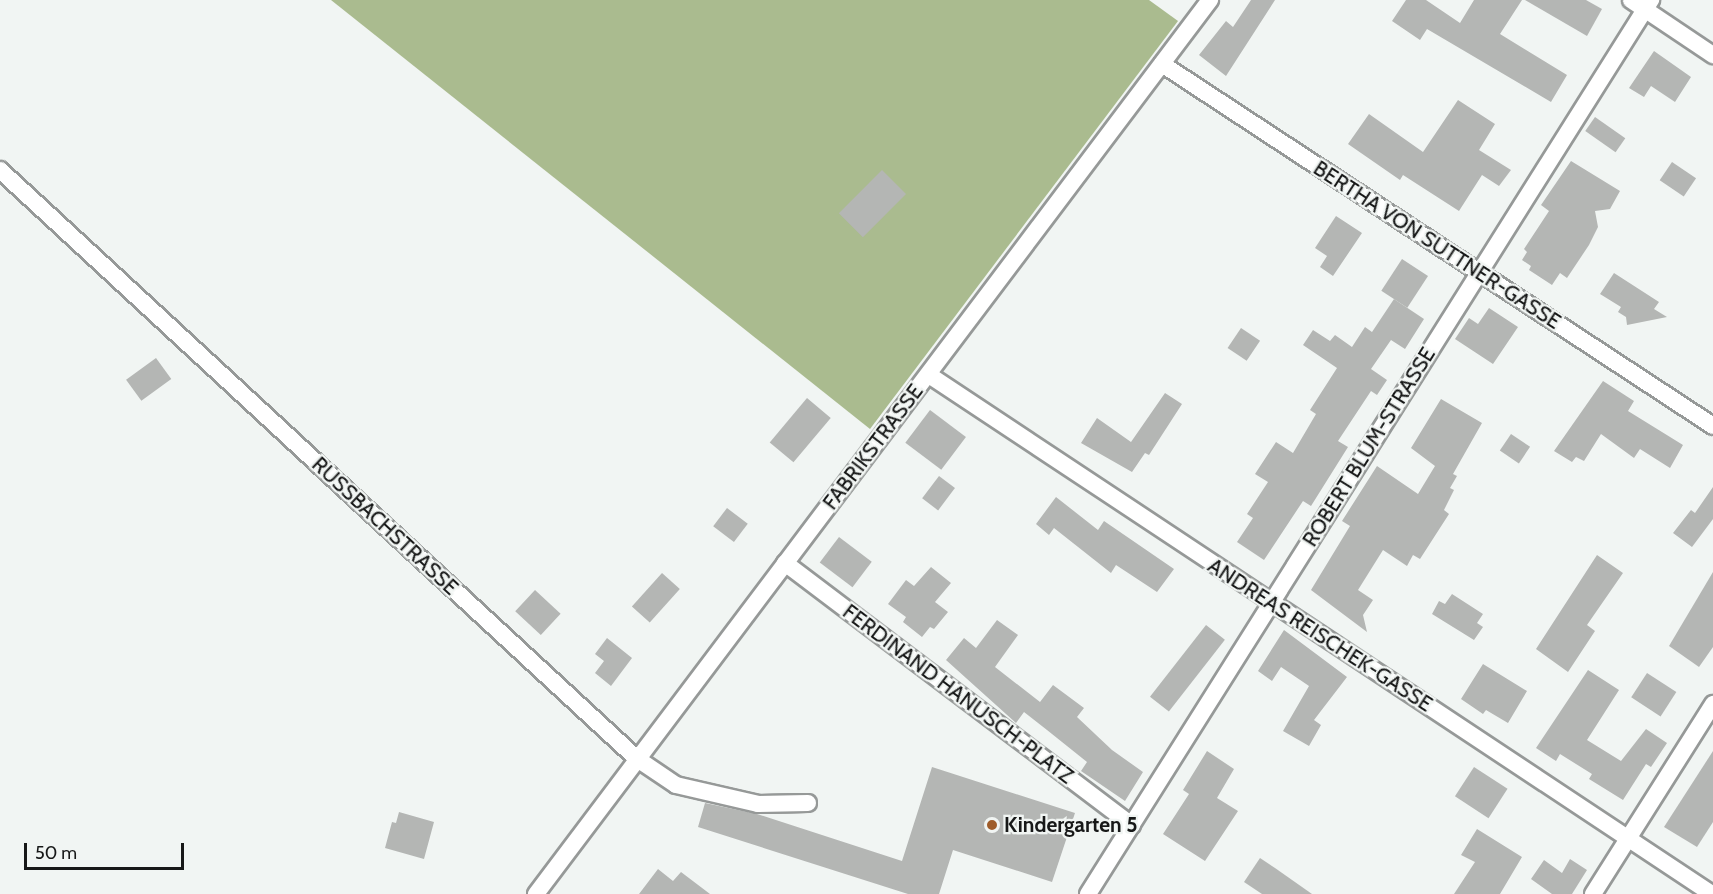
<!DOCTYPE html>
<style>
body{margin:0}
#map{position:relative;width:1713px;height:894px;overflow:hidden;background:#f1f5f3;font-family:Cabin,sans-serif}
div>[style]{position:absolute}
.forest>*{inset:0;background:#aabb8f}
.building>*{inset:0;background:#b4b6b4;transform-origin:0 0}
.roads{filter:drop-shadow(2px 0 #969998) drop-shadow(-2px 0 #969998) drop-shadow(0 2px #969998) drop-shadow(0 -2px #969998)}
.minor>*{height:16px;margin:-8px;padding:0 8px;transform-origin:8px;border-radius:8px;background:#fff}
.dots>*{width:16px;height:16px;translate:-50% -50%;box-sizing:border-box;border:3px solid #f1f5f3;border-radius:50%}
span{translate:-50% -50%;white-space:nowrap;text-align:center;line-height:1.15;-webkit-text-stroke:4.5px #f1f5f3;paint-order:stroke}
.street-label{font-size:21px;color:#171818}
.poi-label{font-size:21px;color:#171818;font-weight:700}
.left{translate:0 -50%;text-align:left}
.scale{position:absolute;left:24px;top:843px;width:160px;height:27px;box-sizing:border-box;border:3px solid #171818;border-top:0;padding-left:8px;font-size:18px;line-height:21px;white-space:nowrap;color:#171818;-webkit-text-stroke:4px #f1f5f3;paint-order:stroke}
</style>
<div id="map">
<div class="forest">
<div style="clip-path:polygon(331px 0,1149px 0,1178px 21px,870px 429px)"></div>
</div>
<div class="building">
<div style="clip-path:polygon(1251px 0,1275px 0,1226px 76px,1199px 55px,1226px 21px,1233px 27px)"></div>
<div style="clip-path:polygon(1406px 0,1426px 0,1460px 23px,1474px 0,1522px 0,1500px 34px,1567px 75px,1551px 102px,1427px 29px,1420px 40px,1392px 21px)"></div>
<div style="clip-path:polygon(1525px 0,1586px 0,1602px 9px,1587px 36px)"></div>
<div style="clip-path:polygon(1654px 51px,1691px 77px,1675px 102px,1651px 86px,1644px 97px,1629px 88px)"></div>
<div style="clip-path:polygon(1458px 100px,1495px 124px,1479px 150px,1511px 170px,1499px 186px,1482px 175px,1459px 211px,1403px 175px,1400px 180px,1348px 144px,1369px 114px,1423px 152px)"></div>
<div style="left:1595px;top:117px;width:37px;height:17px;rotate:35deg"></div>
<div style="clip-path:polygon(1571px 161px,1620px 191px,1610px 209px,1595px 211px,1598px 227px,1589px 245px,1567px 278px,1560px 273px,1552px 285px,1529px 270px,1531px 266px,1522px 260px,1527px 252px,1524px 249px,1549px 211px,1541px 205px)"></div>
<div style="left:1672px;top:162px;width:29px;height:22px;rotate:34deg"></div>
<div style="left:882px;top:170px;width:34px;height:61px;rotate:45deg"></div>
<div style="clip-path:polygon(1336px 216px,1362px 233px,1333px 276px,1320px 267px,1327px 256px,1315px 248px)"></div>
<div style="left:1402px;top:259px;width:31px;height:38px;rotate:33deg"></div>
<div style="clip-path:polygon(1614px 273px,1659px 302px,1654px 309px,1667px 317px,1627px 325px,1626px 317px,1618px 312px,1621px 307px,1600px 294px)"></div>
<div style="clip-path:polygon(1394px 299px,1424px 319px,1405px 349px,1391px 340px,1371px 369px,1387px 380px,1377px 395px,1371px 391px,1338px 441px,1348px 447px,1311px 506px,1303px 501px,1264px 560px,1237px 542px,1253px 518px,1247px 514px,1268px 482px,1255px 474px,1276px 442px,1293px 453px,1316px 414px,1310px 410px,1337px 368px,1303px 345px,1313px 330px,1330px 341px,1335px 335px,1352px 347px,1365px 327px,1372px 332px)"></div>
<div style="clip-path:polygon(1489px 308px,1518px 327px,1493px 364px,1455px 339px,1469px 318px,1478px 324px)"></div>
<div style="left:1241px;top:328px;width:23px;height:24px;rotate:34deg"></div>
<div style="left:156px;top:358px;width:26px;height:37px;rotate:54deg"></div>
<div style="clip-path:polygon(1603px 381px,1634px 401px,1628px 411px,1683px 445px,1670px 468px,1640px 449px,1634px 458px,1601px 434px,1584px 461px,1576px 457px,1572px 462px,1554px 451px)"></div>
<div style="clip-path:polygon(1165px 393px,1182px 404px,1149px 455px,1145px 453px,1132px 472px,1081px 443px,1097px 418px,1131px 442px)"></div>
<div style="left:807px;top:398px;width:31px;height:58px;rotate:40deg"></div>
<div style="clip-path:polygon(1441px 399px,1482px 423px,1453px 474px,1457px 476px,1450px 488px,1454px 490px,1444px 510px,1449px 514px,1420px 559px,1413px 555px,1407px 566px,1383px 550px,1358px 590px,1373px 600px,1363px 615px,1367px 632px,1311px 590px,1350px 526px,1342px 521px,1377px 466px,1418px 494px,1435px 466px,1411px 448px)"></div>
<div style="left:930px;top:410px;width:45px;height:41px;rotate:37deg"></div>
<div style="left:1511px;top:434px;width:23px;height:20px;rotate:34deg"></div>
<div style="left:939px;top:476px;width:20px;height:28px;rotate:37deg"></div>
<div style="clip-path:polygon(1713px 487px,1713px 519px,1692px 547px,1673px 533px,1691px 510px,1695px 513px)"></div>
<div style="clip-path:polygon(1056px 497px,1098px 530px,1104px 521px,1174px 569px,1157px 592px,1116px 565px,1111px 573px,1054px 528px,1049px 535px,1036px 524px)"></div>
<div style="left:727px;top:508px;width:26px;height:23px;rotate:37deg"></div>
<div style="left:839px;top:537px;width:41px;height:32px;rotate:37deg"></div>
<div style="clip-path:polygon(1597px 555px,1623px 573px,1587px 625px,1595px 631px,1568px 672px,1536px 649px)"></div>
<div style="clip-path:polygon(931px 567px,951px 583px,935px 602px,948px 612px,934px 629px,930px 627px,922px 637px,903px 622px,906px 617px,888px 604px,906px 580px,914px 586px)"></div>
<div style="clip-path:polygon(1713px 572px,1713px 647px,1699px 667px,1669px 646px)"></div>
<div style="left:662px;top:573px;width:24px;height:45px;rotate:42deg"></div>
<div style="left:535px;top:590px;width:35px;height:29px;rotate:43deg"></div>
<div style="clip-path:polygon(1452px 594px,1483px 614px,1477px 623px,1483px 627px,1474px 640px,1432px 614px,1439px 601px,1445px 604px)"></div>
<div style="clip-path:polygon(997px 620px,1018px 635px,995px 667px,1040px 702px,1053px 685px,1084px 708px,1077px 717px,1112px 750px,1143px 772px,1125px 801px,1081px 771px,1087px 762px,1047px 730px,1024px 712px,1016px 723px,946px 660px,964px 638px,976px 648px)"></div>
<div style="left:1206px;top:625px;width:24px;height:91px;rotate:38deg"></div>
<div style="clip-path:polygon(1284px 630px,1347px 677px,1314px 720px,1321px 725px,1309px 746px,1283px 731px,1309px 686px,1281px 667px,1272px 681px,1258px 671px)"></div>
<div style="clip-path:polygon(607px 638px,632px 658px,611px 686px,595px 673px,604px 661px,595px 654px)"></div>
<div style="clip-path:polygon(1483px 664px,1527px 691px,1508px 723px,1486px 710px,1483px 714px,1461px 699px)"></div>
<div style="clip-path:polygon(1588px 670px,1619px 690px,1587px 740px,1621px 761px,1646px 729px,1667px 743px,1651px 767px,1646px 764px,1623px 800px,1589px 779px,1592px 774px,1560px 754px,1556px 761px,1536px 748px)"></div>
<div style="left:1647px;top:673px;width:35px;height:29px;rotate:33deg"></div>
<div style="clip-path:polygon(1207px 751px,1234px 769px,1217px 798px,1238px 811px,1205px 861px,1163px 834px,1189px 794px,1183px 790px)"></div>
<div style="clip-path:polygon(1713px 751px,1713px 822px,1697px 847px,1664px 827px)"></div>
<div style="clip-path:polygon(932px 767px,1075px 813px,1052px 882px,953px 850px,939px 894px,908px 894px,698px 827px,705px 803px,757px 814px,902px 861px)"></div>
<div style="left:1474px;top:767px;width:40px;height:35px;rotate:33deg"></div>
<div style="clip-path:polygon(399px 812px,434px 822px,424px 859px,385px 848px,392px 822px,396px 823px)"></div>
<div style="clip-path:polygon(1477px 829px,1522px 857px,1500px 894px,1454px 894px,1475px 862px,1461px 855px)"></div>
<div style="clip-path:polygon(1260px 858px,1275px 868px,1312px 894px,1262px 894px,1244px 882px)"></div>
<div style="clip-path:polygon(1570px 859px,1587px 870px,1572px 894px,1552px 894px,1531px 879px,1544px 860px,1562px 873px)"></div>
<div style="clip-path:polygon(658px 869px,673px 881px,681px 872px,710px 894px,639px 894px)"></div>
</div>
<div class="roads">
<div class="minor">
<div style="left:1631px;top:0;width:99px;rotate:33.9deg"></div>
<div style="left:1162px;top:64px;width:659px;rotate:33.3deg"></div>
<div style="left:0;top:170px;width:866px;rotate:42.75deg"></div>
<div style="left:636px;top:758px;width:48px;rotate:34deg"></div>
<div style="left:676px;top:785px;width:84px;rotate:13deg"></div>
<div style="left:758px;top:804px;width:50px;rotate:-1.1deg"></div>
<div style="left:929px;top:375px;width:939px;rotate:33.54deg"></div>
<div style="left:785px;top:563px;width:435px;rotate:37.1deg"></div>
<div style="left:536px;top:894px;width:1120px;rotate:-52.99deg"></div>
<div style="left:1088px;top:894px;width:1057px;rotate:-57.8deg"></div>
<div style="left:1593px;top:894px;width:225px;rotate:-57.7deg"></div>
</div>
</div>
<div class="dots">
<div style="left:992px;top:825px;background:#9f5d2b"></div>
</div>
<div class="street-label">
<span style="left:1437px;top:245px;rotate:33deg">BERTHA VON SUTTNER-GASSE</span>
<span style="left:873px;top:447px;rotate:-53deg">FABRIKSTRASSE</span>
<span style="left:1369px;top:447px;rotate:-58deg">ROBERT BLUM-STRASSE</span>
<span style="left:385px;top:526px;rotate:43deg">RUSSBACHSTRASSE</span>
<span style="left:1320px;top:635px;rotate:33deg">ANDREAS REISCHEK-GASSE</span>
<span style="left:958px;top:694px;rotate:37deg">FERDINAND HANUSCH-PLATZ</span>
</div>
<div class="poi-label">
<span class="left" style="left:1004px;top:825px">Kindergarten 5</span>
</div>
<div class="scale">50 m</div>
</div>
